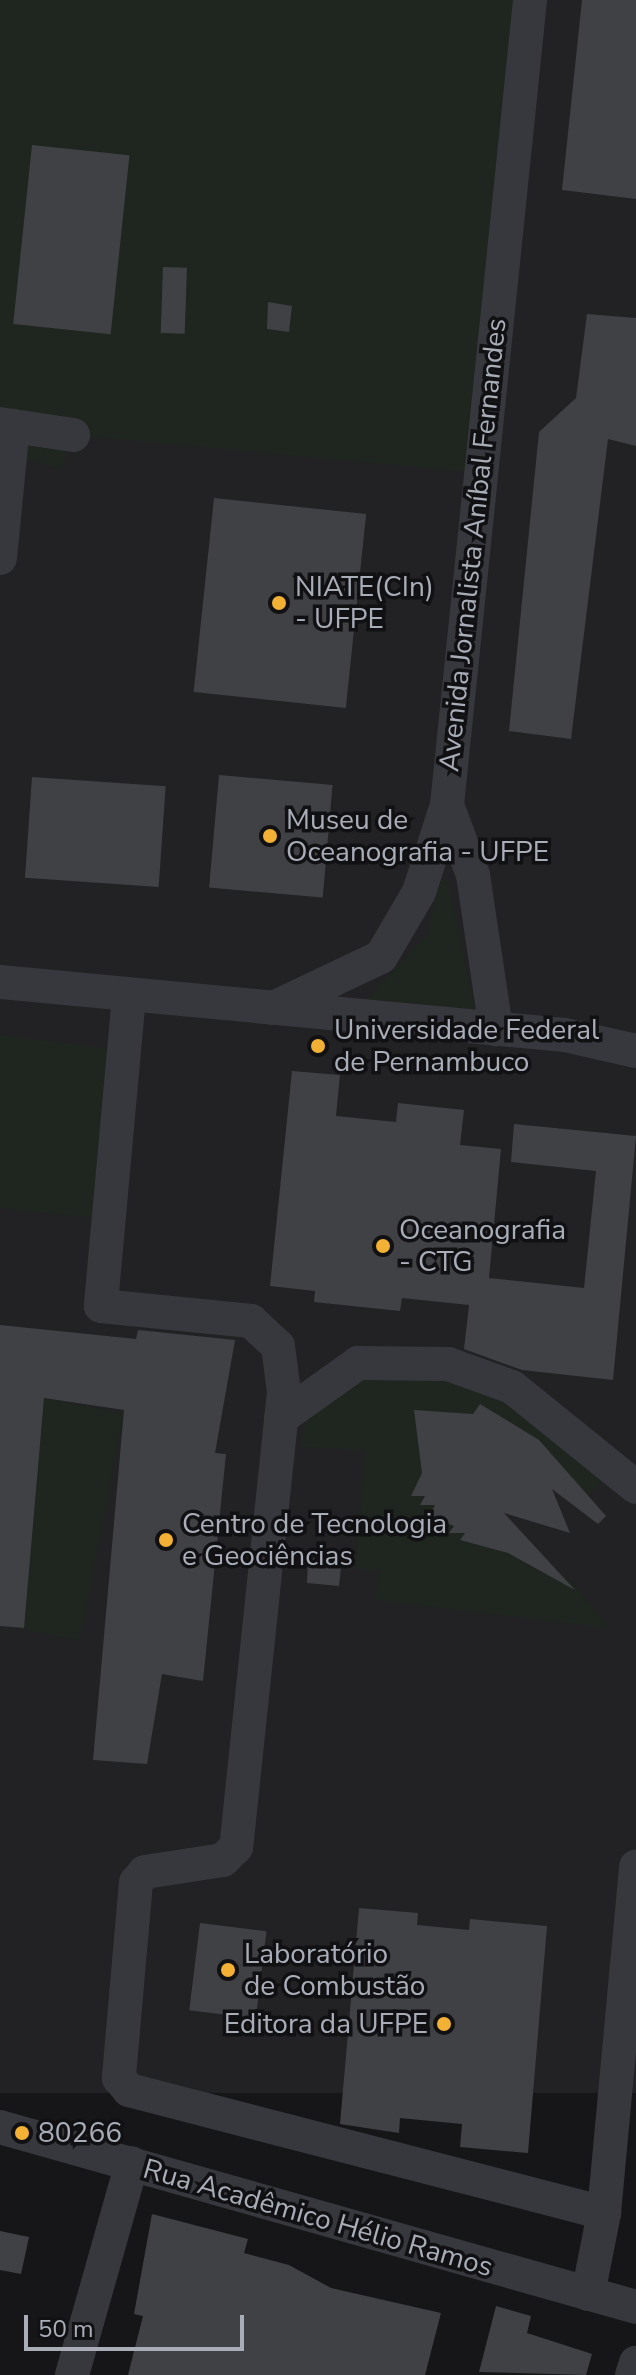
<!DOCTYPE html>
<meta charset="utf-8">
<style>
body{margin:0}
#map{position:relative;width:636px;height:2375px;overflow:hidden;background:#161618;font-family:"Nunito Sans",sans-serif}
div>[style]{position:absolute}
.built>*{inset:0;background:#222225;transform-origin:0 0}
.green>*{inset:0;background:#1e261f;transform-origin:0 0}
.building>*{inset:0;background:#404145;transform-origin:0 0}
.minor>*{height:34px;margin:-17px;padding:0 17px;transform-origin:17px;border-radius:17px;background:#37383d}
.dots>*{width:22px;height:22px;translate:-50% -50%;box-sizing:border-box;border:4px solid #111113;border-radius:50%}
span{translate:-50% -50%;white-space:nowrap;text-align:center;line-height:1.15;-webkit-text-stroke:7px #111113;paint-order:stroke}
.street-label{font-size:28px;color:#a8adb8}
.poi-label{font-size:28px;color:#a8adb8}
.left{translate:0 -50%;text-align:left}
.right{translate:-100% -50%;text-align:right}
.scale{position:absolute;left:24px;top:2315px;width:220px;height:36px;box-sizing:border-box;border:4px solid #a8adb8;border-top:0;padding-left:10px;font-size:24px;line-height:28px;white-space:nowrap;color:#a8adb8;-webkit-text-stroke:6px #111113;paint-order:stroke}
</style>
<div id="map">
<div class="built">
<div style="left:0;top:0;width:636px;height:2093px"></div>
</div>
<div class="green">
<div style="clip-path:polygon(0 0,526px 0,480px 473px,73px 435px,61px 469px,0 451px)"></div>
<div style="clip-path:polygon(447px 879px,475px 1009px,367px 1000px,428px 933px,439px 880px)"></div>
<div style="clip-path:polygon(0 1035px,112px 1049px,93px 1218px,0 1208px)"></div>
<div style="clip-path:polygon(366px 1369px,470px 1379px,612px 1471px,588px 1495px,480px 1404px,471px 1417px,415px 1415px,420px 1458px,445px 1456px,412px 1495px,427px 1490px,420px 1505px,435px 1498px,443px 1506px,430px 1516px,445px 1515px,439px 1525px,457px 1519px,450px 1533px,468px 1527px,480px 1539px,474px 1547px,491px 1542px,487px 1552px,500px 1547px,541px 1573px,570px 1580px,609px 1628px,376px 1600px,379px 1570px,356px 1569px,365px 1450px,300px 1447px,308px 1413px)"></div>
<div style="left:44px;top:1398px;width:81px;height:231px;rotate:11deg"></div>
</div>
<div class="building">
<div style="clip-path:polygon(582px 0,636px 0,636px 199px,562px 190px)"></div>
<div style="left:32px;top:145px;width:98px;height:180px;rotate:6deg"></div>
<div style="left:163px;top:267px;width:24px;height:66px;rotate:2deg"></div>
<div style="clip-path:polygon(268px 302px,292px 306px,289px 332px,267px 329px)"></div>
<div style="clip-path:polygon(587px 314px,636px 318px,636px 446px,608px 439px,571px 739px,509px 731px,539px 432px,576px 398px)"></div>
<div style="left:214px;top:498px;width:153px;height:195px;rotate:6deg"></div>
<div style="left:219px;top:775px;width:114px;height:113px;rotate:5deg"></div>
<div style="left:32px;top:777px;width:134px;height:101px;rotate:4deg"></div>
<div style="clip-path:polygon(292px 1071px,340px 1075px,336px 1116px,396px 1122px,398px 1103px,464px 1110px,460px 1145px,501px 1149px,489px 1278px,584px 1288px,596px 1171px,511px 1162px,514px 1124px,636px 1136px,613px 1380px,522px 1370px,464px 1349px,469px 1305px,402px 1298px,400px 1311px,314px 1302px,315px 1291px,270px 1286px)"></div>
<div style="clip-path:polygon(0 1325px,136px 1339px,138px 1330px,235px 1340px,215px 1453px,226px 1454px,203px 1681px,162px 1674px,147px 1764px,93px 1760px,124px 1410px,44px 1398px,24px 1628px,0 1626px)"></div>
<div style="clip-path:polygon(480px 1404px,539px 1440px,606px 1516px,598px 1524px,552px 1489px,570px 1533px,504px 1513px,575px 1590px,508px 1553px,460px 1540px,465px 1533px,449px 1533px,454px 1526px,429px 1516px,435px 1505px,420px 1505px,425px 1496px,411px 1496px,422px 1473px,414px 1410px,473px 1414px)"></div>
<div style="clip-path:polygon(342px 1558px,339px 1586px,307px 1583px,308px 1559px)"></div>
<div style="clip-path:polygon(359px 1908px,418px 1913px,417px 1925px,469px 1930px,470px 1919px,547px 1926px,528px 2153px,460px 2147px,462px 2124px,400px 2118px,399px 2133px,340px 2124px)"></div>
<div style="left:200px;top:1923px;width:67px;height:88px;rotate:7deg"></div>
<div style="clip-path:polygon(152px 2214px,248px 2239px,244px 2253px,289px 2265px,331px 2288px,441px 2313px,425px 2375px,128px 2375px,143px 2316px,134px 2314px)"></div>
<div style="clip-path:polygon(0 2231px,29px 2237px,21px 2274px,0 2270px)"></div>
<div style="clip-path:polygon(496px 2306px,531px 2316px,527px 2333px,592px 2354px,586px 2375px,479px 2372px)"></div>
</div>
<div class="minor">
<div style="left:0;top:424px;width:74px;rotate:8.6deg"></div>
<div style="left:0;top:558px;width:133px;rotate:-84.4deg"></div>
<div style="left:447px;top:805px;width:75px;rotate:69.6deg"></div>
<div style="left:473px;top:875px;width:156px;rotate:81.5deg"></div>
<div style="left:0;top:982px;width:567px;rotate:5.36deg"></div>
<div style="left:565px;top:1035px;width:73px;rotate:12.7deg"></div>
<div style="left:129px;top:996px;width:311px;rotate:95.2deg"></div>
<div style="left:101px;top:1306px;width:151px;rotate:5.7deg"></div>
<div style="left:251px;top:1321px;width:37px;rotate:43deg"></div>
<div style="left:278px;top:1346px;width:46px;rotate:82.6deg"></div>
<div style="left:284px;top:1392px;width:458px;rotate:96deg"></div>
<div style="left:236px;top:1847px;width:18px;rotate:135deg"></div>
<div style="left:223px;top:1860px;width:79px;rotate:171.3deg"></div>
<div style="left:145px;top:1872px;width:13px;rotate:132deg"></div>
<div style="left:136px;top:1882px;width:197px;rotate:95deg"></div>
<div style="left:119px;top:2078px;width:16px;rotate:50deg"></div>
<div style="left:129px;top:2090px;width:491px;rotate:14.5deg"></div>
<div style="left:273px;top:1008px;width:119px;rotate:-25.3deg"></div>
<div style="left:381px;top:957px;width:75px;rotate:-59.7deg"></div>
<div style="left:419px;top:892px;width:91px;rotate:-72.2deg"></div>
<div style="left:447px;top:805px;width:809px;rotate:-84.11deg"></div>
<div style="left:281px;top:1418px;width:95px;rotate:-35.5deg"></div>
<div style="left:358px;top:1363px;width:90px;rotate:0.6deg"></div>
<div style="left:448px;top:1364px;width:68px;rotate:19.8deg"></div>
<div style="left:512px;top:1387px;width:159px;rotate:38.9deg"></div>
<div style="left:0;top:2127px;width:661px;rotate:15.8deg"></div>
<div style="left:588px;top:2294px;width:83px;rotate:-78.8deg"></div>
<div style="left:604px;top:2213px;width:348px;rotate:-84.7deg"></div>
<div style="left:72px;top:2375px;width:220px;rotate:-74.2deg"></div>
<div style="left:632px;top:2375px;width:13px;rotate:-72deg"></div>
</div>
<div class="dots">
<div style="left:279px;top:603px;background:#f2b134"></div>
<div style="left:270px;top:836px;background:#f2b134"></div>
<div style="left:318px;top:1046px;background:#f2b134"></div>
<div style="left:383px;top:1246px;background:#f2b134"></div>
<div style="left:166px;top:1540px;background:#f2b134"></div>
<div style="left:228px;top:1970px;background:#f2b134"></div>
<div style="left:444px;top:2024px;background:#f2b134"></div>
<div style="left:22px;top:2133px;background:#f2b134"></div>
</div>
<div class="street-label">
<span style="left:473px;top:545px;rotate:-84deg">Avenida Jornalista Aníbal Fernandes</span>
<span style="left:318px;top:2218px;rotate:16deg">Rua Acadêmico Hélio Ramos</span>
</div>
<div class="poi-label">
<span class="left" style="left:295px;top:603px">NIATE(CIn)<br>- UFPE</span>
<span class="left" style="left:286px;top:836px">Museu de<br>Oceanografia - UFPE</span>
<span class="left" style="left:334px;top:1046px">Universidade Federal<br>de Pernambuco</span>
<span class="left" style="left:399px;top:1246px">Oceanografia<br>- CTG</span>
<span class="left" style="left:182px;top:1540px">Centro de Tecnologia<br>e Geociências</span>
<span class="left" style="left:244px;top:1970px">Laboratório<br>de Combustão</span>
<span class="right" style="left:428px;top:2024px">Editora da UFPE</span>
<span class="left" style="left:38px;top:2133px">80266</span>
</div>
<div class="scale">50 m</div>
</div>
